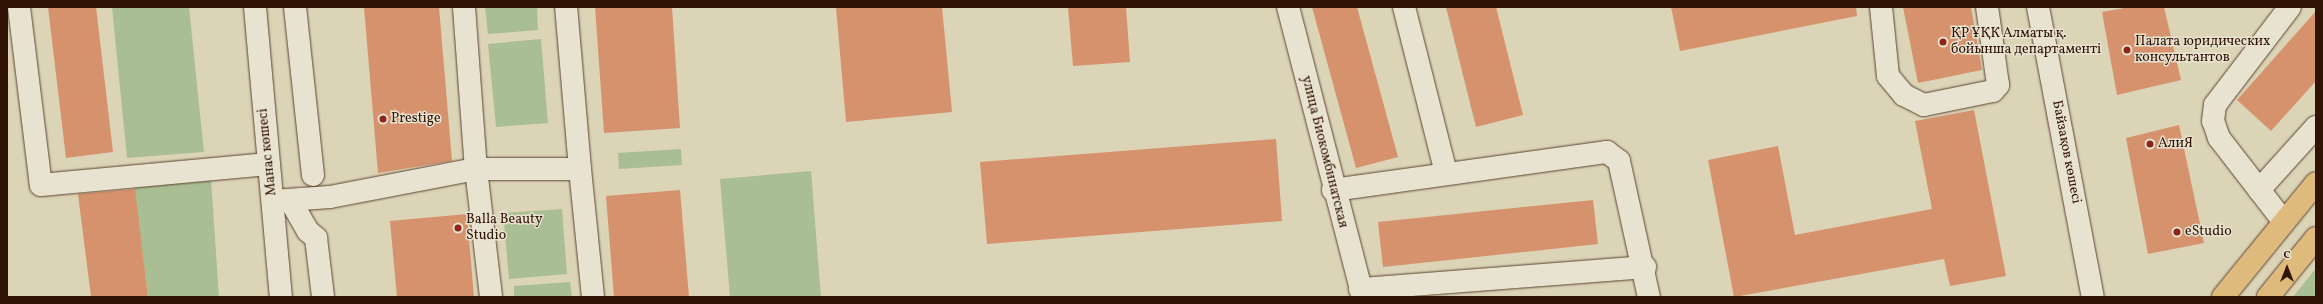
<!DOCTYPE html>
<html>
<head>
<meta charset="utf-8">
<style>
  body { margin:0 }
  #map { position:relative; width:2323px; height:304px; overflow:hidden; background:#dcd4b7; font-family:Vollkorn,serif }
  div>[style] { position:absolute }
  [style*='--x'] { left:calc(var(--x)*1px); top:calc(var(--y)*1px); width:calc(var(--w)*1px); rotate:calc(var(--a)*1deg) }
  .green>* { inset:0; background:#aabe93 }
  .building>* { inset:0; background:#d5926d }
  .roads { filter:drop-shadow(0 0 1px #5c4332) drop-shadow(0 0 1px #5c4332) }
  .minor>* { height:22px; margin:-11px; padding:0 11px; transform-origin:11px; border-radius:11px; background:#e8e3d0 }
  .major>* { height:22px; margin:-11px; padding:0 11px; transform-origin:11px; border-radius:11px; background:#deba7c }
  .dots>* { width:11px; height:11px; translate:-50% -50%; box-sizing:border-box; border:2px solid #e8e3d0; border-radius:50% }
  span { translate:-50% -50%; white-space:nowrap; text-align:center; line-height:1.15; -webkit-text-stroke:3px #e8e3d0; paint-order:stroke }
  .poi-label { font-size:14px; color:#311305 }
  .left { translate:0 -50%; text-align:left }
  .street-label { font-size:14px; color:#311305 }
  .frame { position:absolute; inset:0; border:8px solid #311305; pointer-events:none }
  .north { position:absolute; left:2267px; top:248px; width:40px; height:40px; -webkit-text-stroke:3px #e8e3d0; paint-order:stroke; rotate:0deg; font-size:11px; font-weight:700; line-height:16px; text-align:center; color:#311305 }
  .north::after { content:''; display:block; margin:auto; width:14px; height:18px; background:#311305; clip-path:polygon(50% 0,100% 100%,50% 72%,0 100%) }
</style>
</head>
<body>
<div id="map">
  <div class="green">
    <div style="clip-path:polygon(112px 7px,189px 7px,204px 152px,127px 158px)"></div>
    <div style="clip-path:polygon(485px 7px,537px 7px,538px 30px,488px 34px)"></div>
    <div style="clip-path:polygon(541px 39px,548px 123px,496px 127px,488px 44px)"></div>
    <div style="clip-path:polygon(681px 149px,682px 165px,619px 169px,618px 153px)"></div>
    <div style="clip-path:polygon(811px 171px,821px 297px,730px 297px,720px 179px)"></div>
    <div style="clip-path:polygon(211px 179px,219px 297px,148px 297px,134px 186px)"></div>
    <div style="clip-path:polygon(562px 209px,567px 274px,509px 279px,503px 213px)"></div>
    <div style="clip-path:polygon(2316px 268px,2316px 297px,2293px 297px)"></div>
    <div style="clip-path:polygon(570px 282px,572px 297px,514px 297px,514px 286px)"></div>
  </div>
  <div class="building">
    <div style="clip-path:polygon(48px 7px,96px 7px,113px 152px,66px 158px)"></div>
    <div style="clip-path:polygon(364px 7px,439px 7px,452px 161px,378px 173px)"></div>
    <div style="clip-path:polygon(595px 7px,672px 7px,680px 128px,604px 133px)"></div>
    <div style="clip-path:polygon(836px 7px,942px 7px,952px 112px,846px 122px)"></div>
    <div style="clip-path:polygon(1068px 7px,1126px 7px,1130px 62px,1073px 66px)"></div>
    <div style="clip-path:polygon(1312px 7px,1357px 7px,1398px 157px,1356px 168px)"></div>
    <div style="clip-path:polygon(1446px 7px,1496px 7px,1523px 115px,1476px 127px)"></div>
    <div style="clip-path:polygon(1671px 7px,1856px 7px,1857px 16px,1680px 51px)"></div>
    <div style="clip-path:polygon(1903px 7px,1971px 7px,1982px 70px,1918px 83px)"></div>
    <div style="clip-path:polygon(2130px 7px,2164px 7px,2181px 80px,2117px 95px,2102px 12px)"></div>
    <div style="clip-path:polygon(2316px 11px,2316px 81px,2271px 131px,2237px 100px)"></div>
    <div style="clip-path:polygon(1974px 110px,2006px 276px,1950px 286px,1944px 259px,1734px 297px,1708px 160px,1778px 146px,1795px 235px,1932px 209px,1915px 121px)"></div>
    <div style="clip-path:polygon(2179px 125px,2204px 243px,2148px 254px,2126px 138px)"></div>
    <div style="clip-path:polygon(1276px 139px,1282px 221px,987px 244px,980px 162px)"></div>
    <div style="clip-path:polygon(135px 189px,148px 297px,91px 297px,78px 194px)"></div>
    <div style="clip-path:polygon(680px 190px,689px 297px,614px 297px,606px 196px)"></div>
    <div style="clip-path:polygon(1593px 200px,1598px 244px,1383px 267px,1378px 222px)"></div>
    <div style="clip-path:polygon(467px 214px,474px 297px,397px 297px,390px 221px)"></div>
  </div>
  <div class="roads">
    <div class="minor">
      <div style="--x:19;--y:7;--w:179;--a:83"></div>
      <div style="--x:41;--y:185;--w:228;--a:-5.3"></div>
      <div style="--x:255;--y:7;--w:291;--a:84.9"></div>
      <div style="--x:295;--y:7;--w:169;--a:83.9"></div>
      <div style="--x:464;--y:7;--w:162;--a:85.8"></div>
      <div style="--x:476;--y:169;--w:129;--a:83.3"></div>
      <div style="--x:1288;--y:7;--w:300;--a:75.5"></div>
      <div style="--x:1404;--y:7;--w:171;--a:75.8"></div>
      <div style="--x:1881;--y:7;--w:69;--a:84.2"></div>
      <div style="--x:1888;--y:76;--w:25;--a:50"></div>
      <div style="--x:1904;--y:95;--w:22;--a:27"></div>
      <div style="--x:1924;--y:105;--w:70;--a:-11.5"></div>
      <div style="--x:1993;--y:91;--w:8;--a:-50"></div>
      <div style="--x:1998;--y:85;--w:79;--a:-98"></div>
      <div style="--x:2038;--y:7;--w:295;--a:79.3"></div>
      <div style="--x:580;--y:169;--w:129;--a:84.2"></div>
      <div style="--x:1333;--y:190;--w:277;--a:-7.9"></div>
      <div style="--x:1607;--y:152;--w:15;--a:37"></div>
      <div style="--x:1619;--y:161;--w:139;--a:77.6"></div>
      <div style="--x:2259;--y:190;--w:85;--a:-47.9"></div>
      <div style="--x:290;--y:200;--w:36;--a:60"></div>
      <div style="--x:308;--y:231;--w:11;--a:41"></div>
      <div style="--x:316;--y:238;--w:59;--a:83.2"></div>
      <div style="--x:273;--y:201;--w:57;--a:-4"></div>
      <div style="--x:330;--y:197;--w:149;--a:-10.9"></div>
      <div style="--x:476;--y:169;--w:104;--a:0"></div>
      <div style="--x:580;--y:169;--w:163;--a:-94.9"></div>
      <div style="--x:2284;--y:222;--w:106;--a:-127.7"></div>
      <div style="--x:2219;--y:138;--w:18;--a:-109"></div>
      <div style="--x:2213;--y:121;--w:16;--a:-83"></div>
      <div style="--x:2215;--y:105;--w:123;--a:-52.6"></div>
      <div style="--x:1360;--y:289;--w:286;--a:-4.4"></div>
    </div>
    <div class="major">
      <div style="--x:2223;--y:297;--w:147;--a:-50.8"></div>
      <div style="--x:2268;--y:297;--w:76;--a:-50.9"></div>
    </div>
  </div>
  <div class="dots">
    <div style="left:1943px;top:42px;background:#8f2418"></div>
    <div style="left:2127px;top:50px;background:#8f2418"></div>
    <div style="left:383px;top:119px;background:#8f2418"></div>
    <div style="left:2150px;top:144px;background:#8f2418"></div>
    <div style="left:458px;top:228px;background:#8f2418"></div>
    <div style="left:2177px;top:232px;background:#8f2418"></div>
  </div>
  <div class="poi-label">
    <span class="left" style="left:1951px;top:42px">ҚР ҰҚК Алматы қ.<br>бойынша департаменті</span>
    <span class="left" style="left:2135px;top:50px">Палата юридических<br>консультантов</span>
    <span class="left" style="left:391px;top:119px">Prestige</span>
    <span class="left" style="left:2158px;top:144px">АлиЯ</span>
    <span class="left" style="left:466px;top:228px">Balla Beauty<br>Studio</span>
    <span class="left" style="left:2185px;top:232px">eStudio</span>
  </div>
  <div class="street-label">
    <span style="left:268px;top:152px;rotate:-96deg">Манас көшесі</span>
    <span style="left:1324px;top:152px;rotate:76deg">улица Биокомбинатская</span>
    <span style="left:2066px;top:152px;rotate:79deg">Байзақов көшесі</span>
  </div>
  <div class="frame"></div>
  <div class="north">С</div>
</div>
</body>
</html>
